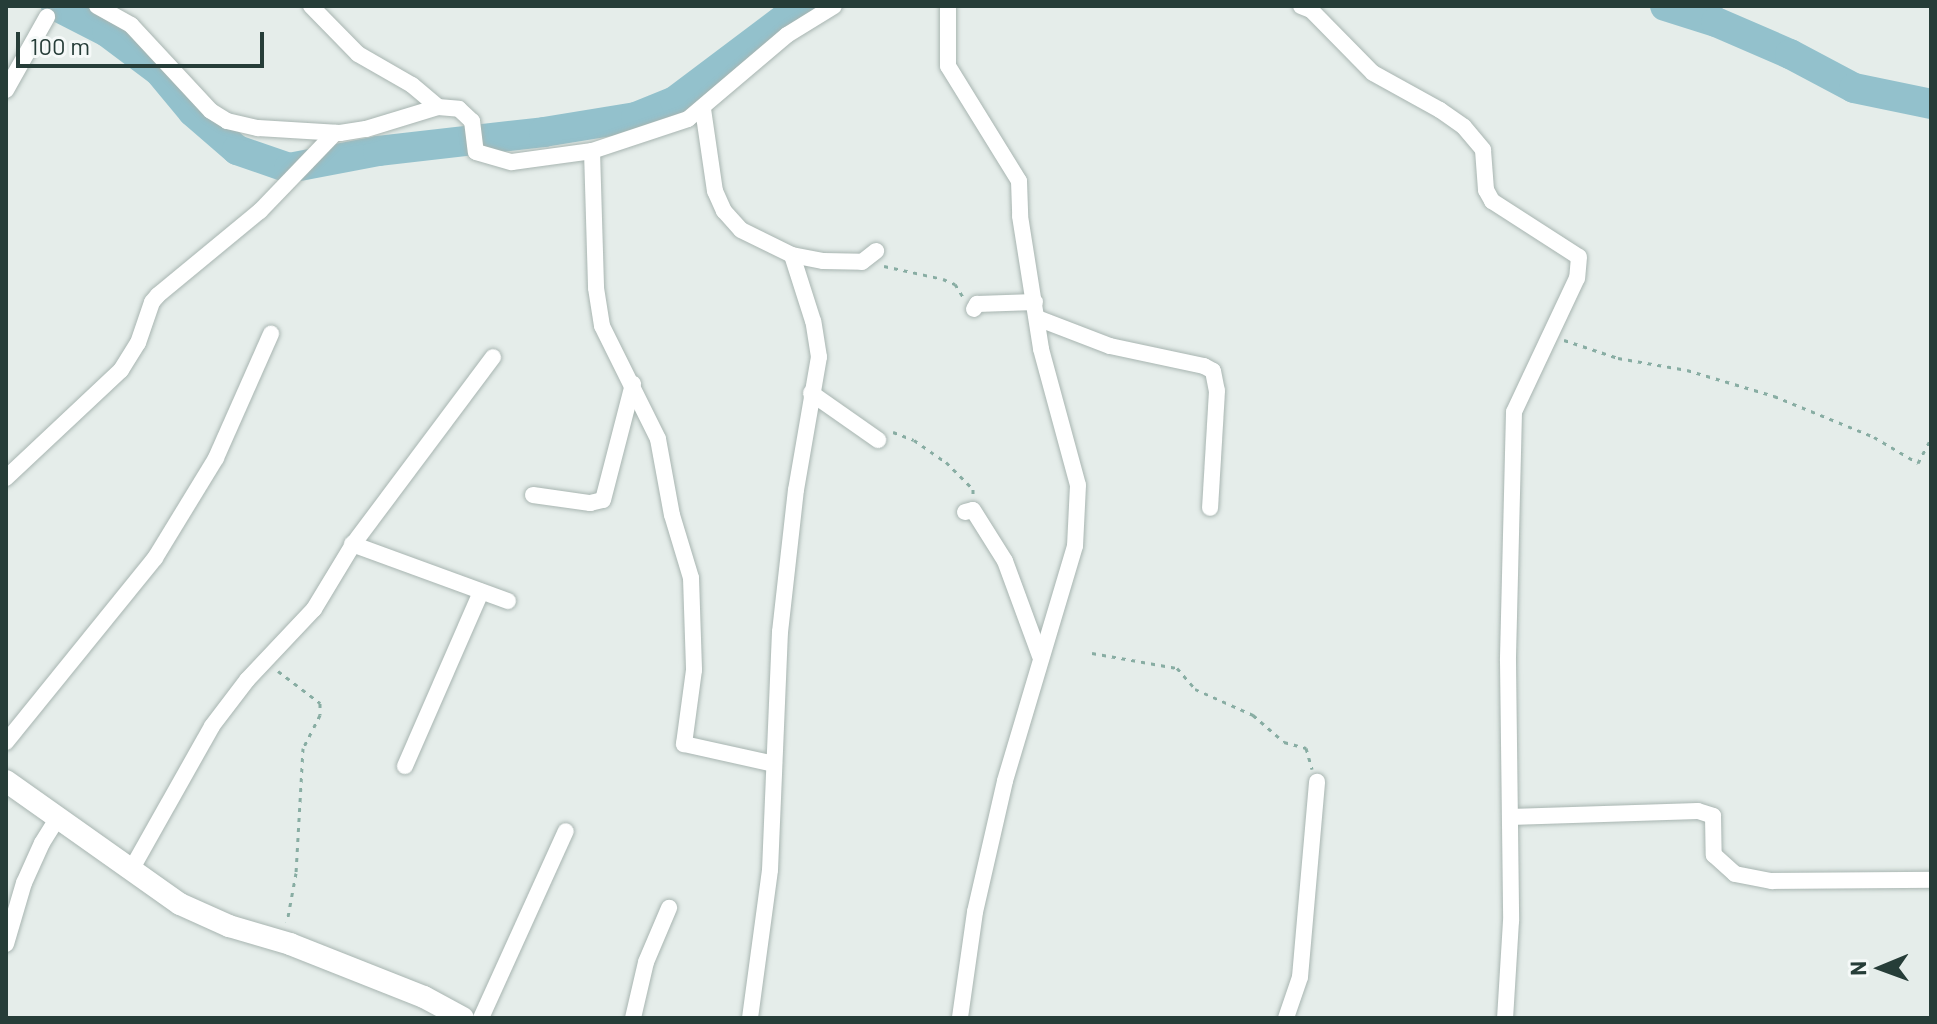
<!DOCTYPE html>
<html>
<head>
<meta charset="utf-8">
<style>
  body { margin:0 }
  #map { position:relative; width:1937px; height:1024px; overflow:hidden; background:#e5edea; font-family:Barlow,sans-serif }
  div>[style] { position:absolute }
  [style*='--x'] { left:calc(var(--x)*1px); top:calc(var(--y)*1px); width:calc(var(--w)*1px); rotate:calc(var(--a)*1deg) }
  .river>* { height:30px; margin:-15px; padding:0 15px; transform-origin:15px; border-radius:15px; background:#93c1cc }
  .path>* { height:3px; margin-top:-1.5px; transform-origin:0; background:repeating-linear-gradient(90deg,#88ada3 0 4px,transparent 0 10px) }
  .roads { filter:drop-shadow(0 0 2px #a8b5b1) drop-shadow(0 0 2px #a8b5b1) }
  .street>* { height:16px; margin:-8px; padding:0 8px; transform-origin:8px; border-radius:8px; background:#fff }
  .secondary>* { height:22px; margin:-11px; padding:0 11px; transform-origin:11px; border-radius:11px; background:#fff }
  span { translate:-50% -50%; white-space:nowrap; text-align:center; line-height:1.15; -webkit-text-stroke:6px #f5f9f8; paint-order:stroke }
  .frame { position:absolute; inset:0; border:8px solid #263d38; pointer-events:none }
  .north { position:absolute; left:1841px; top:928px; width:80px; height:80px; -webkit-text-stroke:6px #f5f9f8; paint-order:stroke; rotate:269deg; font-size:22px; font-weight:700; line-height:32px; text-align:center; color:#263d38 }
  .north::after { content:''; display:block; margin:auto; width:28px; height:36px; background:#263d38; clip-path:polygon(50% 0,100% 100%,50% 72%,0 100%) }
  .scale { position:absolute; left:16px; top:32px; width:248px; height:36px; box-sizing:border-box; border:4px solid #263d38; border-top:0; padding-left:10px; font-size:24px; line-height:28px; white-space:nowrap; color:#263d38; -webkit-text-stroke:6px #f5f9f8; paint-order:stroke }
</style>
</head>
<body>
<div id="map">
  <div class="river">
    <div style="--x:56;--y:6;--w:57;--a:27"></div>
    <div style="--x:107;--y:32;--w:65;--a:36.9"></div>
    <div style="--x:159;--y:71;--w:53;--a:50.3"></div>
    <div style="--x:193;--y:112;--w:58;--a:40.8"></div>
    <div style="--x:237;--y:150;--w:55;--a:19.1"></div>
    <div style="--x:289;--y:168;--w:91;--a:-10.8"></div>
    <div style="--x:378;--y:151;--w:167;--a:-6.5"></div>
    <div style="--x:544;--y:132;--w:93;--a:-9.3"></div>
    <div style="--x:636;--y:117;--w:42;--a:-22.3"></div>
    <div style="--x:675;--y:101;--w:158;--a:-37"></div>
    <div style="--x:1665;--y:6;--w:53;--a:17.4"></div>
    <div style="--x:1716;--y:22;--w:81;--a:23.4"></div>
    <div style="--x:1790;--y:54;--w:72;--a:28"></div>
    <div style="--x:1854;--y:88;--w:79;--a:11.7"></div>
  </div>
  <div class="path">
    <div style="--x:884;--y:266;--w:60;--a:12.4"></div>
    <div style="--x:943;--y:279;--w:13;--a:23"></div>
    <div style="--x:955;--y:284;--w:15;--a:58"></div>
    <div style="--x:1564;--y:340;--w:57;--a:18.4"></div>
    <div style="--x:1618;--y:358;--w:70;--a:9.9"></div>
    <div style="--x:1687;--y:370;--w:91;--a:16.6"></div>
    <div style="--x:1774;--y:396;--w:108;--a:22.3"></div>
    <div style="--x:1874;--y:437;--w:51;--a:30.6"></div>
    <div style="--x:1918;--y:463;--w:27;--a:-62"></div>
    <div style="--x:893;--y:432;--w:22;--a:21"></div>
    <div style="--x:914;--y:440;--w:39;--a:35"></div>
    <div style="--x:946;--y:462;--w:38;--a:45"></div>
    <div style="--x:973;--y:489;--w:5;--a:90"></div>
    <div style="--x:1092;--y:653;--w:86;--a:10"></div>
    <div style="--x:1177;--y:668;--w:28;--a:49"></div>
    <div style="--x:1195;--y:689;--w:64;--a:24.1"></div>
    <div style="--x:1253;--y:715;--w:41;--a:41.1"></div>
    <div style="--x:1284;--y:742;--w:23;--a:15"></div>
    <div style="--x:1306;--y:748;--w:22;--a:74"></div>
    <div style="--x:278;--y:671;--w:53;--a:37.3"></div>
    <div style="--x:320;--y:703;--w:12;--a:90"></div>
    <div style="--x:320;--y:715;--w:37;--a:117"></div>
    <div style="--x:303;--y:748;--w:125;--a:93.2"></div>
    <div style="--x:296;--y:873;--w:50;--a:100.4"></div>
  </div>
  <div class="roads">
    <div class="street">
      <div style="--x:97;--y:6;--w:39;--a:29"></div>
      <div style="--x:131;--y:25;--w:117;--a:47.1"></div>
      <div style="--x:211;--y:111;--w:19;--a:32"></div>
      <div style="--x:227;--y:121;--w:32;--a:13"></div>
      <div style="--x:258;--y:128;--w:82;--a:3.5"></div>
      <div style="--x:340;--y:133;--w:26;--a:-9"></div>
      <div style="--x:366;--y:129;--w:75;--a:-17"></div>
      <div style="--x:438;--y:107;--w:21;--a:5"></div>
      <div style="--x:459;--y:109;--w:18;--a:43"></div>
      <div style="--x:472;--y:121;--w:31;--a:83"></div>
      <div style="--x:476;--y:152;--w:37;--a:16"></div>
      <div style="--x:512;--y:162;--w:81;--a:-7.8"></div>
      <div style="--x:592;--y:151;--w:101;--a:-18.4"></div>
      <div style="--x:688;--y:119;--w:130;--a:-40.3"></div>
      <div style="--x:787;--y:35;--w:55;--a:-31.7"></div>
      <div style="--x:311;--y:6;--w:67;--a:45.6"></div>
      <div style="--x:358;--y:54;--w:62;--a:29.9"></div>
      <div style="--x:412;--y:85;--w:34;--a:40"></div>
      <div style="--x:948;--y:6;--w:60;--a:90"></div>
      <div style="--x:948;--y:66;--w:135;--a:58.3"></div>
      <div style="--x:1019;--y:181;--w:35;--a:88"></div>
      <div style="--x:1020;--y:216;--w:135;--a:81"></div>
      <div style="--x:1041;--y:349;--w:141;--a:74.8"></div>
      <div style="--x:1078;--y:485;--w:61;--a:92.8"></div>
      <div style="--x:1075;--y:546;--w:245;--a:106.6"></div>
      <div style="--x:1005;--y:781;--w:134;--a:102.9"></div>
      <div style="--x:975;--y:912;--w:107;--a:98.1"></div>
      <div style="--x:1301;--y:6;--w:11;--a:22"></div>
      <div style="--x:1311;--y:10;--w:88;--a:45.5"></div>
      <div style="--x:1373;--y:73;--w:77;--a:28.9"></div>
      <div style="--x:1440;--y:110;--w:29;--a:35"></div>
      <div style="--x:1464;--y:127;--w:30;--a:50"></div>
      <div style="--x:1483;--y:150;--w:40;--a:85.7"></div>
      <div style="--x:1486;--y:190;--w:13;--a:61"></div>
      <div style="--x:1492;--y:201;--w:103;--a:32.8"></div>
      <div style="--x:1579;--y:257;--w:21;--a:95"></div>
      <div style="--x:1577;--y:278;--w:148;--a:115.2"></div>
      <div style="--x:1514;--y:412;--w:249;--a:91.4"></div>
      <div style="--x:1508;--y:661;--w:260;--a:89.3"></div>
      <div style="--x:1511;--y:921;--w:97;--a:93.5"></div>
      <div style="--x:6;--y:90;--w:84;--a:-60.7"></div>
      <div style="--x:703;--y:109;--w:83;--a:81.7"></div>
      <div style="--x:715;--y:191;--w:22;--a:66"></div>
      <div style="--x:724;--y:211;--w:25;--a:48"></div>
      <div style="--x:741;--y:230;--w:57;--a:26.1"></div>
      <div style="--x:792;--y:255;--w:32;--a:11"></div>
      <div style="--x:823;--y:261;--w:39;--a:1"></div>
      <div style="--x:862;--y:262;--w:18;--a:-38"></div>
      <div style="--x:592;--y:151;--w:137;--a:88.3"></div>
      <div style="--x:596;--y:288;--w:38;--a:81"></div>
      <div style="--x:602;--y:326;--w:126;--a:63.6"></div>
      <div style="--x:658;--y:439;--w:77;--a:79.6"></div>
      <div style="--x:672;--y:515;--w:66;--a:73.2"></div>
      <div style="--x:691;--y:578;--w:92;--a:88.1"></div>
      <div style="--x:694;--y:670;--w:75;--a:97.7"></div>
      <div style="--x:684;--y:744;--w:92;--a:12.5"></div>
      <div style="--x:974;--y:309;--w:6;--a:-59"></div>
      <div style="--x:977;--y:304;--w:58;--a:-2"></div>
      <div style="--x:1037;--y:318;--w:78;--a:21"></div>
      <div style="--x:1110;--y:346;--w:96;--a:12"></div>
      <div style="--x:1204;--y:366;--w:10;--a:29"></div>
      <div style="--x:1213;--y:371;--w:20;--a:79"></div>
      <div style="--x:1217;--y:391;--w:117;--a:93.4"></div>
      <div style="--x:811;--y:393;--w:82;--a:35"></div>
      <div style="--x:6;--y:478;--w:158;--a:-43.2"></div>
      <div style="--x:121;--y:370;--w:32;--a:-58"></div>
      <div style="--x:138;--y:343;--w:43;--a:-71.1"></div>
      <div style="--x:152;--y:302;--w:9;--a:-49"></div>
      <div style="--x:158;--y:295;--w:132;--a:-39.5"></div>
      <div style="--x:260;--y:211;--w:108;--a:-46.1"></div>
      <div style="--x:533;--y:495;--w:58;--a:8"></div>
      <div style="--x:590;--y:503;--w:13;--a:-13"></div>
      <div style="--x:603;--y:500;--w:120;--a:-75.5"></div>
      <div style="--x:965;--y:512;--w:8;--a:-14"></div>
      <div style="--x:973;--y:510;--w:60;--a:57.9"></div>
      <div style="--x:1005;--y:561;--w:101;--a:69.8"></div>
      <div style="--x:352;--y:544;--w:166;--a:20.1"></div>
      <div style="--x:6;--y:742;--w:237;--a:-51"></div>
      <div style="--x:155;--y:558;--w:117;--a:-58.6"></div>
      <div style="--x:216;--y:458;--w:136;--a:-66.1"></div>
      <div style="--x:405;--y:766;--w:190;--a:-66.4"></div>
      <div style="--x:1510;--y:817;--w:188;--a:-1.8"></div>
      <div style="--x:1698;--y:811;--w:16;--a:18"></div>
      <div style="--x:1713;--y:816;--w:39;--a:89"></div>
      <div style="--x:1714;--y:855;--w:28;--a:42"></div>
      <div style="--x:1735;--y:874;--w:38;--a:11"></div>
      <div style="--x:1772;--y:881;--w:159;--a:-0.4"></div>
      <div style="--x:131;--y:870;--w:165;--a:-60.6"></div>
      <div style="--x:212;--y:726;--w:58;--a:-52.7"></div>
      <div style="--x:247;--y:680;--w:98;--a:-46.7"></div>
      <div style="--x:314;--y:609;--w:77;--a:-58.8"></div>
      <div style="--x:354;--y:543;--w:232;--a:-53.2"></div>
      <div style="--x:6;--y:944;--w:64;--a:-73.6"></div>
      <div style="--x:24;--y:883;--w:44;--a:-65.8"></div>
      <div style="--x:42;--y:843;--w:28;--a:-58"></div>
      <div style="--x:481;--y:1018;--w:205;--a:-65.6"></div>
      <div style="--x:633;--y:1018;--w:57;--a:-76.9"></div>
      <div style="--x:646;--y:962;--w:59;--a:-66.9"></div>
      <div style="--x:750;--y:1018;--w:149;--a:-82.3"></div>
      <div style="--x:770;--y:870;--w:238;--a:-87.6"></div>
      <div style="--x:780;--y:632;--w:143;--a:-83.6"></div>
      <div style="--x:796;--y:490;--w:135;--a:-80.2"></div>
      <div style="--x:819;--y:357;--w:36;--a:-99"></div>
      <div style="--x:813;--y:321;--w:69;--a:-107.7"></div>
      <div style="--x:1286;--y:1018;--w:43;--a:-71.1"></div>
      <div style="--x:1300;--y:977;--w:196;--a:-85"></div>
    </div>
    <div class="secondary">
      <div style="--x:6;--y:781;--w:213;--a:35.3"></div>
      <div style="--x:180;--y:904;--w:54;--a:24.2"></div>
      <div style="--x:229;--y:926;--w:64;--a:16.4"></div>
      <div style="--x:290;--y:944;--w:144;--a:21.6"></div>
      <div style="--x:424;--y:997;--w:44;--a:28.3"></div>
    </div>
  </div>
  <div class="frame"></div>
  <div class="north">N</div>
  <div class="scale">100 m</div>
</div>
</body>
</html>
